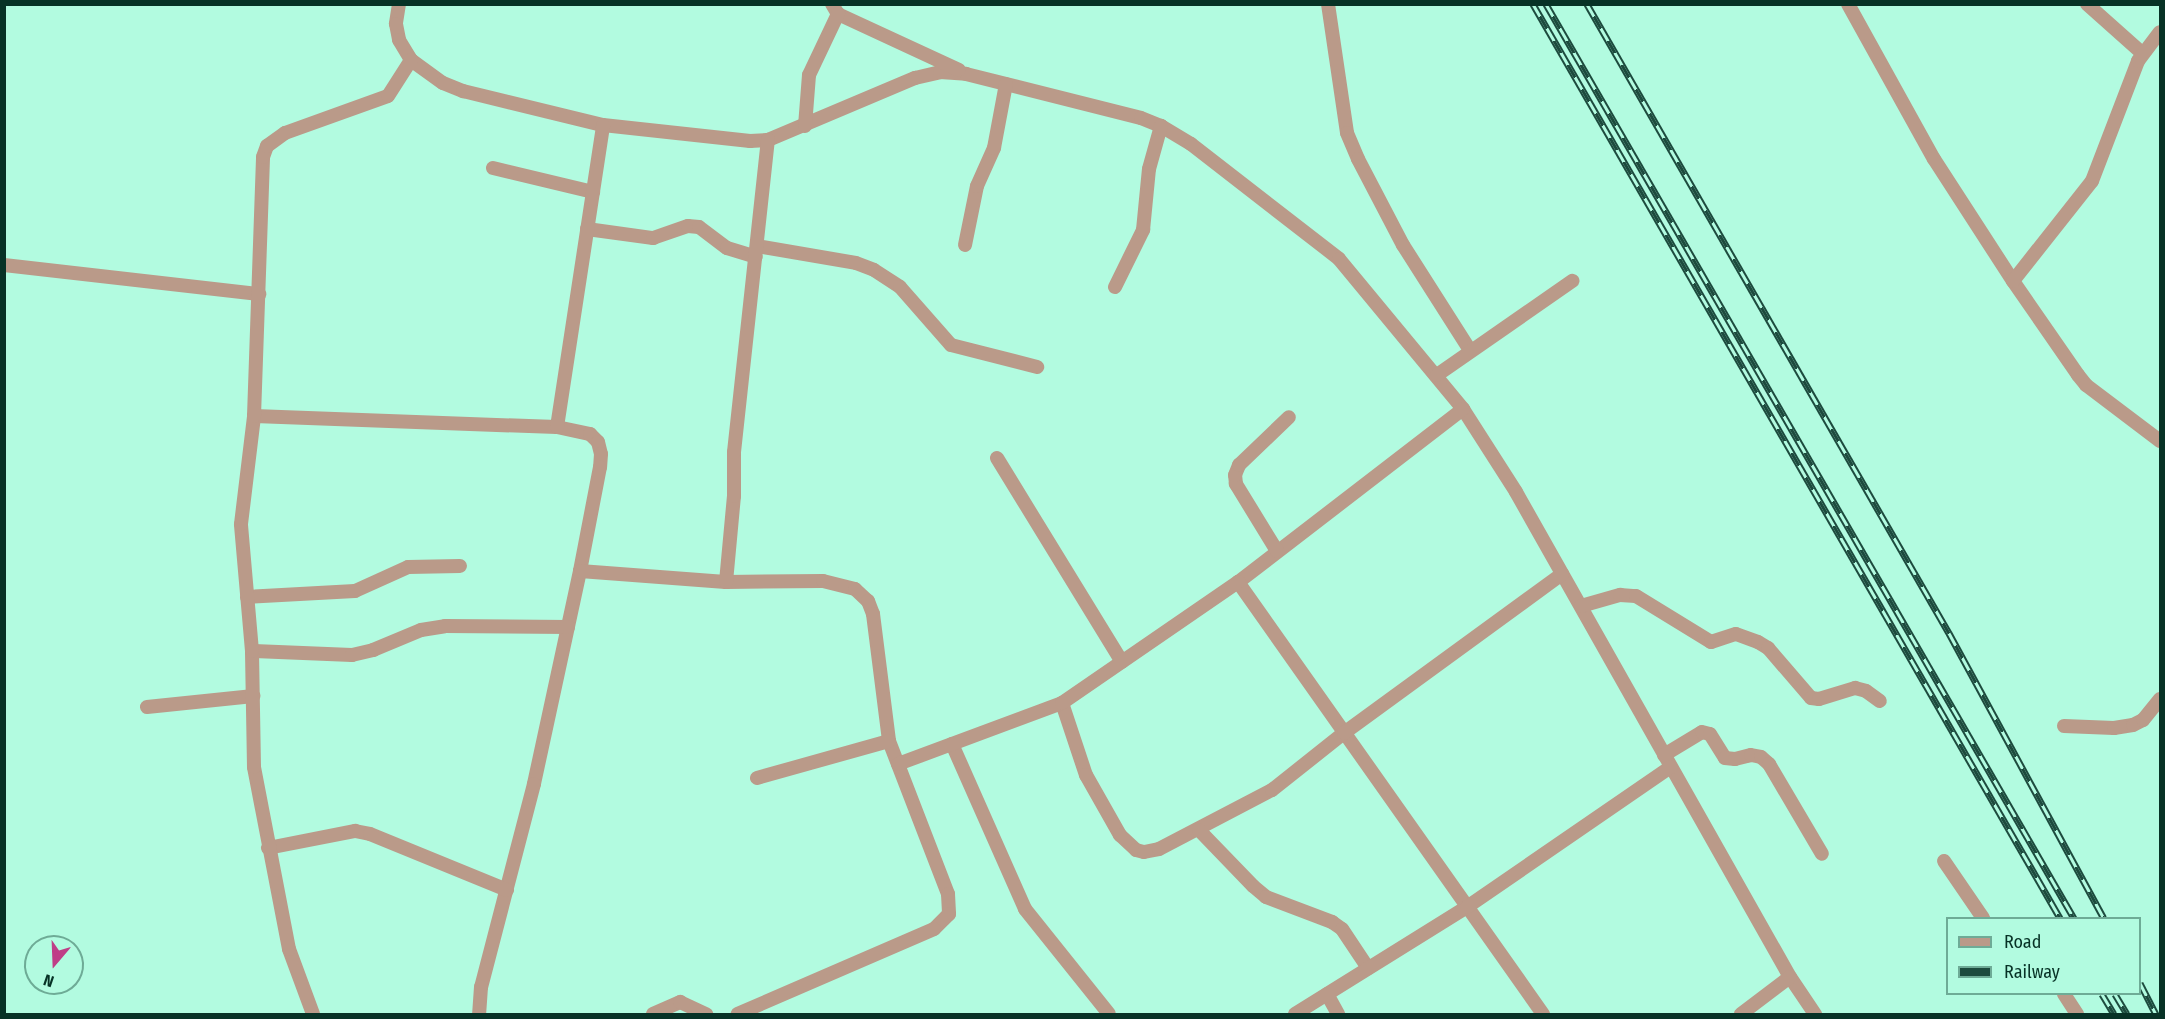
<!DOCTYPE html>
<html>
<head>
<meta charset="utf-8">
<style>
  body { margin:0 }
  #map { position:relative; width:2165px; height:1019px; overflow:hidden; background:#b2fbe0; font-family:"Fira Sans Condensed",sans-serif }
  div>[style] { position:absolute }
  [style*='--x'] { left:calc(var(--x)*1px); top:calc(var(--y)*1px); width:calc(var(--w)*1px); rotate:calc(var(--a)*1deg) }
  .minor>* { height:14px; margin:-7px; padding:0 7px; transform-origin:7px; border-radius:7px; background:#ba9a89 }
  .rail>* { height:7px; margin-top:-3.5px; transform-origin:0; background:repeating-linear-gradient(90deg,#b2fbe0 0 14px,#1d4b3e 0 28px); box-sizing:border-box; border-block:2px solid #1d4b3e }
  span { translate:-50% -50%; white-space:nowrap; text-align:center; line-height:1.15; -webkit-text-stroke:6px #b2fbe0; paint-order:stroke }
  .frame { position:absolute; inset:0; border:6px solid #073226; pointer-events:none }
  .legend { position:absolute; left:1946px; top:917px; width:195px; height:78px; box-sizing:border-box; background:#b2fbe0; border:2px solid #6eab96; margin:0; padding:8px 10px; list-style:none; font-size:18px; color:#073226 }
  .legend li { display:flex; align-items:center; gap:12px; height:30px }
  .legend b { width:30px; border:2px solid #6eab96 }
  .north { position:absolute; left:24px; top:935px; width:60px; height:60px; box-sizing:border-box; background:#b2fbe0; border:2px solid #6eab96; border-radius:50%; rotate:199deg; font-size:16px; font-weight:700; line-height:24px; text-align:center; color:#073226 }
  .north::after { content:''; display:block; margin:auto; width:21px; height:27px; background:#bf3e87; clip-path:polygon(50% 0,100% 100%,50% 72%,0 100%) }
</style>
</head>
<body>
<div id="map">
  <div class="minor">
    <div style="--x:399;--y:4;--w:20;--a:99"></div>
    <div style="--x:396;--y:24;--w:16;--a:79"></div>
    <div style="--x:399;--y:40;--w:23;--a:59"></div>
    <div style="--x:411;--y:60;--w:39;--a:36"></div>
    <div style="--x:443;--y:83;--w:22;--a:22"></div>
    <div style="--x:463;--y:91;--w:144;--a:13.7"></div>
    <div style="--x:603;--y:125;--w:148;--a:6.2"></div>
    <div style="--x:750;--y:141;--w:18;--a:-3"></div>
    <div style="--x:768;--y:140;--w:160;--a:-22.9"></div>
    <div style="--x:915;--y:78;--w:26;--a:-13"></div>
    <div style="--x:940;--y:72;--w:26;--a:4"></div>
    <div style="--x:966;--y:74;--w:180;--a:14.1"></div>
    <div style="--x:1141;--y:118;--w:22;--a:22"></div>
    <div style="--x:1161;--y:126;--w:35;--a:31"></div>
    <div style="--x:1191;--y:144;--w:187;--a:37.8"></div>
    <div style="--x:1339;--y:259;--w:195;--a:50.4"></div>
    <div style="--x:1463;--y:409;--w:98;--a:57.4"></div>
    <div style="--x:1516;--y:492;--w:557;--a:60.54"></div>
    <div style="--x:1790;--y:977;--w:45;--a:56"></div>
    <div style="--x:832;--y:4;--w:12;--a:59"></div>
    <div style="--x:838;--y:14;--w:133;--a:24.8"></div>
    <div style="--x:1328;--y:4;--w:130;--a:81.6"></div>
    <div style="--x:1347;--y:133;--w:28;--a:67"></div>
    <div style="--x:1358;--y:159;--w:97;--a:62.4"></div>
    <div style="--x:1403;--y:245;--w:125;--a:57.5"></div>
    <div style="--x:1848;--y:4;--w:177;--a:61"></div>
    <div style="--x:1934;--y:159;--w:145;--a:57.1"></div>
    <div style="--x:2013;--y:281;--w:114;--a:55.3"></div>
    <div style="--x:2078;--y:375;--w:13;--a:51"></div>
    <div style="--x:2086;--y:385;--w:93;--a:37.1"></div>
    <div style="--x:2087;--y:4;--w:74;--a:41.7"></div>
    <div style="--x:805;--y:126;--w:51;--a:-85.5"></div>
    <div style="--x:809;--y:75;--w:68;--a:-64.6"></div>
    <div style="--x:493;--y:168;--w:103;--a:13.5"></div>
    <div style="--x:587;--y:229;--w:67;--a:7.8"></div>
    <div style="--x:653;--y:238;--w:37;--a:-19"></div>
    <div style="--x:688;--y:226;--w:11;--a:5"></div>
    <div style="--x:699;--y:227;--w:35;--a:37"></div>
    <div style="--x:727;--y:248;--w:30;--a:17"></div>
    <div style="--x:965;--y:245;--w:60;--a:-78.5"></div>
    <div style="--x:977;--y:186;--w:42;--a:-65.9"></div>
    <div style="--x:994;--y:148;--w:65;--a:-79.4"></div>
    <div style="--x:757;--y:246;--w:100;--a:9.7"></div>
    <div style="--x:856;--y:263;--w:19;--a:21"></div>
    <div style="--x:874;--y:270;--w:31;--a:33"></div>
    <div style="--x:900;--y:287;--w:77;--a:48.7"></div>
    <div style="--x:951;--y:345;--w:89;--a:14.3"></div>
    <div style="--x:4;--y:265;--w:257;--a:6.5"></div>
    <div style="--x:2013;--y:281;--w:127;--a:-51.7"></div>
    <div style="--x:2092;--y:181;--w:129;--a:-69"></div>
    <div style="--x:2138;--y:61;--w:36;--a:-53"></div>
    <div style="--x:1115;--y:287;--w:64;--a:-63.8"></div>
    <div style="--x:1143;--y:230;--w:61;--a:-84.4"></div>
    <div style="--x:1149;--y:169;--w:45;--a:-74.4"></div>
    <div style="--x:1437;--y:375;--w:165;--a:-34.8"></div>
    <div style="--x:1463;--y:409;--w:284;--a:142.4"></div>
    <div style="--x:1238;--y:582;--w:529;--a:54.78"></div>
    <div style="--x:254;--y:416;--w:303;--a:2.1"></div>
    <div style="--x:557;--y:427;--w:34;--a:12"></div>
    <div style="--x:590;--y:434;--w:11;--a:45"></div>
    <div style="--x:598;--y:442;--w:12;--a:76"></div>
    <div style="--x:601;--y:454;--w:13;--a:94"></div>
    <div style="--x:600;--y:467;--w:106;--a:100.9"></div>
    <div style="--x:580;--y:571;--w:218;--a:102.2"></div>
    <div style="--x:534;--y:784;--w:210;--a:104.6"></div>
    <div style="--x:481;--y:987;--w:27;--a:94"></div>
    <div style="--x:557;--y:427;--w:305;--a:-81.3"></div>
    <div style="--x:997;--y:458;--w:239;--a:58.5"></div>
    <div style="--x:1277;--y:551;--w:79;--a:-121.5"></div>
    <div style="--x:1236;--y:484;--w:9;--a:-96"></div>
    <div style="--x:1235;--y:475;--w:11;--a:-68"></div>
    <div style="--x:1239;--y:465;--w:69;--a:-43.8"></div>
    <div style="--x:580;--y:571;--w:146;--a:4.3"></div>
    <div style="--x:726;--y:582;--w:97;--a:-0.6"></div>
    <div style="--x:823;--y:581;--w:33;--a:14"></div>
    <div style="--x:855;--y:589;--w:18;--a:43"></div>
    <div style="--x:868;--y:601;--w:14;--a:69"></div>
    <div style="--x:873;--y:614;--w:128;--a:82.8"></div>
    <div style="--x:889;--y:741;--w:164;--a:68.9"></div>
    <div style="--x:948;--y:894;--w:20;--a:87"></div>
    <div style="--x:949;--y:914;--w:21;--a:135"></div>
    <div style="--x:934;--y:929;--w:214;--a:156.6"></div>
    <div style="--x:726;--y:582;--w:86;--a:-84.7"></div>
    <div style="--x:734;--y:496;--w:44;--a:-90"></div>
    <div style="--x:734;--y:452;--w:314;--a:-83.8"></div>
    <div style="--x:247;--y:597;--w:108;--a:-3.2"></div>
    <div style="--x:355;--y:591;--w:58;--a:-24.4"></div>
    <div style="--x:408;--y:567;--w:52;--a:-1.1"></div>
    <div style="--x:1581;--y:606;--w:41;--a:-15.8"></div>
    <div style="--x:1620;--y:595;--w:16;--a:4"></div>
    <div style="--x:1636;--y:596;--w:88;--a:31.5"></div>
    <div style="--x:1711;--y:642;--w:26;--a:-18"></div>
    <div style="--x:1736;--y:634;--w:23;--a:20"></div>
    <div style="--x:1758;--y:642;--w:12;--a:31"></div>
    <div style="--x:1768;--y:648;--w:66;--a:49.3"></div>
    <div style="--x:1811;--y:698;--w:8;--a:7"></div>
    <div style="--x:1819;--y:699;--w:38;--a:-17"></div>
    <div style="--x:1855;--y:688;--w:11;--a:15"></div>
    <div style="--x:1866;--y:691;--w:17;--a:36"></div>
    <div style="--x:252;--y:651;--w:100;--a:2.3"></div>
    <div style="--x:352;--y:655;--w:22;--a:-13"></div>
    <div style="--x:373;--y:650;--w:52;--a:-22.6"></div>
    <div style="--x:421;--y:630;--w:24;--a:-9"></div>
    <div style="--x:445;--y:626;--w:123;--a:0.5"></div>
    <div style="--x:1062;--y:703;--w:76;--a:71.6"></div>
    <div style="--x:1086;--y:775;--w:69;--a:60.5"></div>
    <div style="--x:1120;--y:835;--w:22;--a:43"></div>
    <div style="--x:1136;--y:850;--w:8;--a:14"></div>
    <div style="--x:1144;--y:852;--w:15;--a:-11"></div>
    <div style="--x:1159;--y:849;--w:127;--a:-27.6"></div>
    <div style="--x:1272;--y:790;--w:92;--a:-38.4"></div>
    <div style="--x:1344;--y:733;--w:270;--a:-36.1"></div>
    <div style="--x:147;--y:707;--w:107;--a:-5.9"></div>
    <div style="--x:2064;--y:726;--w:50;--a:2.3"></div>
    <div style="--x:2114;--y:728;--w:19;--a:-9"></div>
    <div style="--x:2133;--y:725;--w:11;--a:-27"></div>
    <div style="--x:2143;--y:720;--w:27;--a:-51"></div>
    <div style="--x:952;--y:744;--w:180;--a:66.1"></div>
    <div style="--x:1025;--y:909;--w:134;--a:51.3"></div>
    <div style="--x:1664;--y:755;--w:44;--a:-31.2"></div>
    <div style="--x:1702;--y:732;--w:8;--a:14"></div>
    <div style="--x:1710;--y:734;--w:28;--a:58"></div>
    <div style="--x:1725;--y:758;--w:10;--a:6"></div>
    <div style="--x:1735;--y:759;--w:16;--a:-14"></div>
    <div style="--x:1751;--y:755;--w:10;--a:11"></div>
    <div style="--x:1761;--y:757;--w:11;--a:41"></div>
    <div style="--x:1769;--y:764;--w:104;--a:59.5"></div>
    <div style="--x:898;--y:764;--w:175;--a:-20.4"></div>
    <div style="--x:1062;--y:703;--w:214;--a:-34.5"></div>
    <div style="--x:757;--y:778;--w:137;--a:-15.7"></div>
    <div style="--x:1199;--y:830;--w:78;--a:46"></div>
    <div style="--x:1253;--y:886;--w:17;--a:40"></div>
    <div style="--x:1266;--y:897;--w:71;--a:20.7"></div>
    <div style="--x:1332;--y:922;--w:12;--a:35"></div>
    <div style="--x:1342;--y:929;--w:47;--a:56.3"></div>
    <div style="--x:268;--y:848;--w:89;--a:-11.1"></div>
    <div style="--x:355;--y:831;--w:15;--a:11"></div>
    <div style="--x:370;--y:834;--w:148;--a:22.2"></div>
    <div style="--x:1944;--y:861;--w:69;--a:55.6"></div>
    <div style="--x:1327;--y:994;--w:23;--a:61"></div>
    <div style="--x:2064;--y:994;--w:24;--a:57"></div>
    <div style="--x:313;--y:1014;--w:69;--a:-110.3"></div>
    <div style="--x:289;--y:949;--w:185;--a:-100.9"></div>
    <div style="--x:254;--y:767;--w:116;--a:-91"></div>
    <div style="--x:252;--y:651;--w:127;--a:-95"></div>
    <div style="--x:241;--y:524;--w:109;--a:-83.1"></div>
    <div style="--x:254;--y:416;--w:259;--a:-88"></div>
    <div style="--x:263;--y:157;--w:12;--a:-70"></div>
    <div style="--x:267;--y:146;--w:22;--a:-36"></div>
    <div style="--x:285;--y:133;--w:109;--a:-19.8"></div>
    <div style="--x:388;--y:96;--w:43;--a:-57.4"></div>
    <div style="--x:653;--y:1014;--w:30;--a:-24"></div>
    <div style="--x:680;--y:1002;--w:29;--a:25"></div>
    <div style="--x:1295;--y:1014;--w:203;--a:-31.9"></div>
    <div style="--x:1467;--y:907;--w:247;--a:-34.5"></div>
    <div style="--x:1741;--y:1014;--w:61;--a:-37.1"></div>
  </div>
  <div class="rail">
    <div style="--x:1533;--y:4;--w:1055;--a:60.03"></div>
    <div style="--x:1546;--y:4;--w:1056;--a:59.99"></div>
    <div style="--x:1587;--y:4;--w:726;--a:60.08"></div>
    <div style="--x:1949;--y:633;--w:324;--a:61.5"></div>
    <div style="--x:2140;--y:983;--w:35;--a:63"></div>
    <div style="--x:2102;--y:994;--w:23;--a:59"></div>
    <div style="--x:2115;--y:994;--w:23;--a:59"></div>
  </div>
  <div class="frame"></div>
  <ul class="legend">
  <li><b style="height:8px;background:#ba9a89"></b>Road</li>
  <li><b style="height:8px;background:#1d4b3e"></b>Railway</li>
  </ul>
  <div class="north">N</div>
</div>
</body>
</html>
